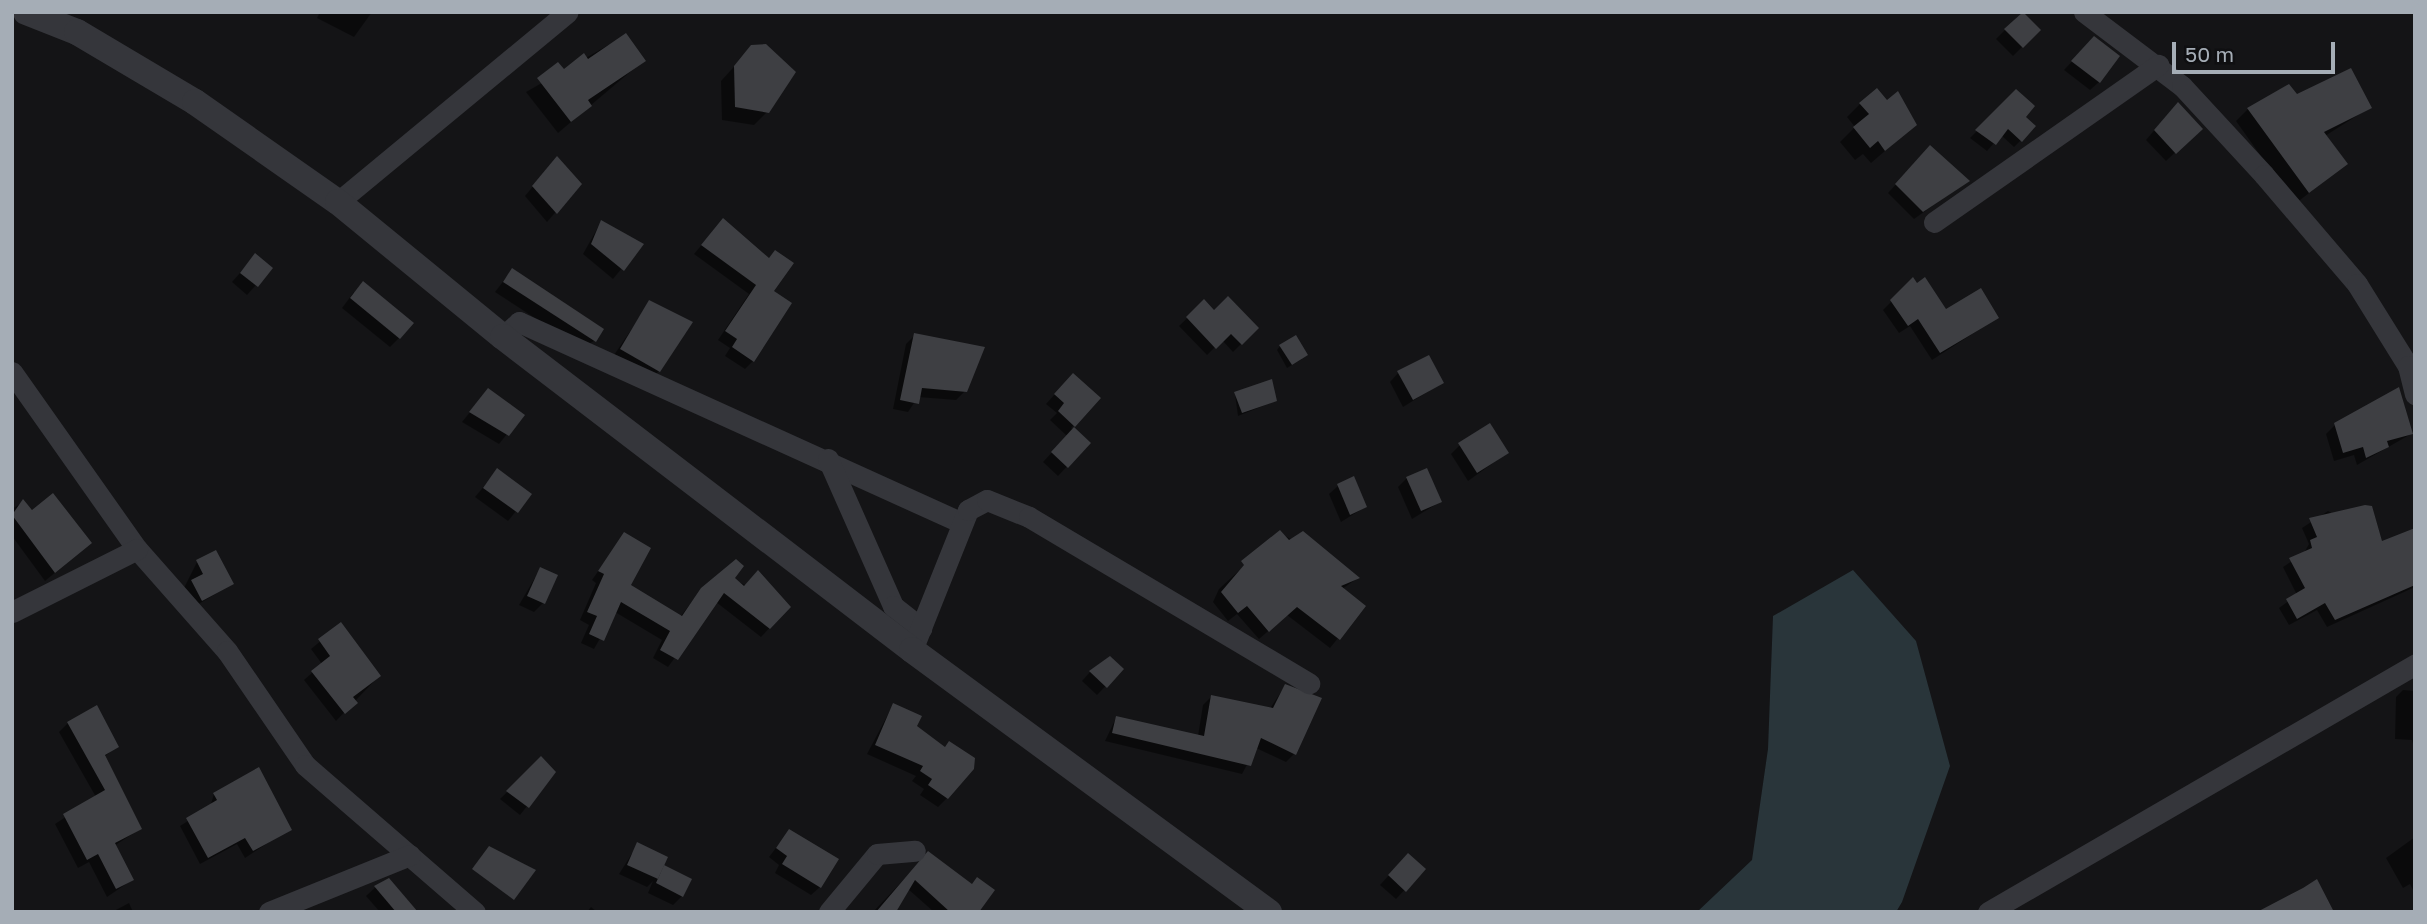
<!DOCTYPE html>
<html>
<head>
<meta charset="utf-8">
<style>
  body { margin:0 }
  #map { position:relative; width:2427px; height:924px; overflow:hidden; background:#141416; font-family:"Golos Text",sans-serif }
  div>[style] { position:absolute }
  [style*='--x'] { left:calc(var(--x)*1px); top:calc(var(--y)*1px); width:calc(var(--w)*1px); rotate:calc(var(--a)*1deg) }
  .water>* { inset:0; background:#29353a }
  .shadow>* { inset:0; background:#0007 }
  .building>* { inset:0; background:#3e3f43 }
  .minor>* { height:21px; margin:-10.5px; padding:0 10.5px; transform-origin:10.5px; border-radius:10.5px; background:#35363b }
  .tertiary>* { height:26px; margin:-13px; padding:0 13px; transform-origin:13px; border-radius:13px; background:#35363b }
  span { translate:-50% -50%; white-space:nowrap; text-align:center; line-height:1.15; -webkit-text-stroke:5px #0f0f11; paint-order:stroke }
  .frame { position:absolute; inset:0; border:14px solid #a5adb6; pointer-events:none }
  .scale { position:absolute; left:2172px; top:42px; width:163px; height:32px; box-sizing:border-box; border:4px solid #a5adb6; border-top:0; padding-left:9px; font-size:21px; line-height:24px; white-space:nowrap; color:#a5adb6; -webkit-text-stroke:5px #0f0f11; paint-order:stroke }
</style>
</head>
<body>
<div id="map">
  <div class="water">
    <div style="clip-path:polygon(1853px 570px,1916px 641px,1950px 766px,1902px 902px,1896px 912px,1697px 912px,1752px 860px,1768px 749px,1773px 616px)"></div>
  </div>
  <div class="shadow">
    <div style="clip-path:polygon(320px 12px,372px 12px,354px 37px,317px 18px)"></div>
    <div style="clip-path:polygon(2022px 13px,2039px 30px,2013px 56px,1996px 39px)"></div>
    <div style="clip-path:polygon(626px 35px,643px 61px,558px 133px,526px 92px)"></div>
    <div style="clip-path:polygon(2094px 38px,2099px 82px,2090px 90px,2064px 70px)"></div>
    <div style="clip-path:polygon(752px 47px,768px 111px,754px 125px,722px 120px,721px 81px)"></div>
    <div style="clip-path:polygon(2016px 92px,2021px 140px,2014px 147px,2001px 135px,1987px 151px,1970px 138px)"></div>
    <div style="clip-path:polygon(1898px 93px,1915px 125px,1871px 163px,1863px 154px,1855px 160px,1840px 142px,1855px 127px,1847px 117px,1860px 104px,1886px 102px)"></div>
    <div style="clip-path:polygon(2297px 97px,2369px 108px,2325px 136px,2346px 164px,2295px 204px,2236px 121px,2248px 109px)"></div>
    <div style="clip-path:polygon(2169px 113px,2200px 129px,2166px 161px,2146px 140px)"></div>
    <div style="clip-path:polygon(1922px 156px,1967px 181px,1914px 219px,1888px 193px)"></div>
    <div style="clip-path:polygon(549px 167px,580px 184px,547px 222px,525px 196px)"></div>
    <div style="clip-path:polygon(601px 222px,642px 244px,613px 279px,583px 254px)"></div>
    <div style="clip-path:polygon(715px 229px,768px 259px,775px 252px,772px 292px,753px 361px,745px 369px,725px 356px,730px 348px,718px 340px,749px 294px,694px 254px)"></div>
    <div style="clip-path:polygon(247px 265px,271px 268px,247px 295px,232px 282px)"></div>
    <div style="clip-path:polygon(512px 270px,602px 329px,594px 341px,581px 348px,495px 292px)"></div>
    <div style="clip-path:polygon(1913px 280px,1946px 311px,1997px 318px,1932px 360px,1910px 326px,1899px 333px,1883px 310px)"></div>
    <div style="clip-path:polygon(354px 292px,399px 338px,390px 347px,342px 308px)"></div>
    <div style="clip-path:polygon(650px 302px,659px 371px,650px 380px,612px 358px)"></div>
    <div style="clip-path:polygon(1204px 302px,1214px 313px,1257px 328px,1233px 352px,1222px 340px,1207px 355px,1179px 326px)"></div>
    <div style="clip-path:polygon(915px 335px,965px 391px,956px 400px,918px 397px,908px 412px,893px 409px,906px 344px)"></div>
    <div style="clip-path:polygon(1280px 346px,1302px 359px,1287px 368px,1277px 350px)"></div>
    <div style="clip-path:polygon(1398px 373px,1442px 383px,1403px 407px,1390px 382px)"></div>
    <div style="clip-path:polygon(1064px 384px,1098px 398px,1071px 428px,1089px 443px,1058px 476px,1043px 462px,1067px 436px,1050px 420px,1057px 413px,1046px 404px)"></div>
    <div style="clip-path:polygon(488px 390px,522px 415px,499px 444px,462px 422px)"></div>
    <div style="clip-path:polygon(1235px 394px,1275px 401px,1238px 416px)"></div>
    <div style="clip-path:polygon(2335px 425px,2411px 434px,2357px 465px,2354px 455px,2334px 461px,2326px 434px)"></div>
    <div style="clip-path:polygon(1460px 445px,1507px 453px,1468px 481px,1451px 454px)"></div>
    <div style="clip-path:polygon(497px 471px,530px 494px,508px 521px,475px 497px)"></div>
    <div style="clip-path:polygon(1407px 478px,1440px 502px,1412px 519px,1398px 487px)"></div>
    <div style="clip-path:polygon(1338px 486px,1365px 507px,1341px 522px,1329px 494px)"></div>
    <div style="clip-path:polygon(23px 502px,81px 551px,45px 581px,12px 536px,12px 509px)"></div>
    <div style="clip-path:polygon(2328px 511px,2381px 543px,2415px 530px,2415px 587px,2327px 627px,2317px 610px,2289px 625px,2279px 608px,2297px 595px,2283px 567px,2304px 553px,2309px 544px,2302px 528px)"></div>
    <div style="clip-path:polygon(1280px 533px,1358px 578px,1342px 589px,1364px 606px,1330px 648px,1287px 615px,1259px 639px,1237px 614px,1228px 621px,1213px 602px,1219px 589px)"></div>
    <div style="clip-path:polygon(624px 534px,628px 585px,680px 617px,702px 589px,733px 579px,789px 607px,761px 637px,716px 602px,668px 667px,653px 658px,662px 640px,615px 612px,594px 649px,581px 643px,589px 625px,580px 620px,596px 583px,592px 580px)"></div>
    <div style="clip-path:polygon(197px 562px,232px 584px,192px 608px,183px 590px)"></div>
    <div style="clip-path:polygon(540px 569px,543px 603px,534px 612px,519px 605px)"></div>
    <div style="clip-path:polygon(340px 625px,379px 676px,336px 721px,304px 680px,322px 664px,311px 649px)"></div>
    <div style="clip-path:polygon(1122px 669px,1097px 695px,1082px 681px,1090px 672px)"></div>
    <div style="clip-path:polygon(1285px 686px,1294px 754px,1286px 762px,1256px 748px,1242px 774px,1105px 741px,1116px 718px,1198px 736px,1203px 705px,1211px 697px,1269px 710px)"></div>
    <div style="clip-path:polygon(2403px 690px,2415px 691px,2415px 751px,2412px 740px,2395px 739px,2396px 697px)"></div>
    <div style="clip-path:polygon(893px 705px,915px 727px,947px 798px,938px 807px,920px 795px,924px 789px,912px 781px,916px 776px,867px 754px)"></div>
    <div style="clip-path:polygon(68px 723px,117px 746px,104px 757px,140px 829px,114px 846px,132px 880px,107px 897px,89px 862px,78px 868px,55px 824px,96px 797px,59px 732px)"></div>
    <div style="clip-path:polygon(541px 759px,554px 772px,520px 815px,500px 799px)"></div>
    <div style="clip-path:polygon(214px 794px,289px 829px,245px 858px,237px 844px,200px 864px,180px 826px,210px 807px)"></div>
    <div style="clip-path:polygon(789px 831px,820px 887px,811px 895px,775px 873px,779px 865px,769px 857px)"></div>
    <div style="clip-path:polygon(2415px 837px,2415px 894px,2410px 884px,2403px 888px,2386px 858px)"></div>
    <div style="clip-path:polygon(638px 844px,682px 896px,673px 905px,648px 893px,653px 881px,647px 887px,619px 874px)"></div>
    <div style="clip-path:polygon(928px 854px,978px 912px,934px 912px,908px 889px,894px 912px,873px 912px)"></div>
    <div style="clip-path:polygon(1399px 864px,1424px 869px,1396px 899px,1380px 885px)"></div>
    <div style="clip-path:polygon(379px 884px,415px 912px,380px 912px,366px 896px)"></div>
    <div style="clip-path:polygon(129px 903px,133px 912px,113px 912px,114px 911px)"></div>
    <div style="clip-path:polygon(591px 907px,597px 912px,587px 912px)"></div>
  </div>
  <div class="building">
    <div style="clip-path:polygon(2023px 12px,2041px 30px,2023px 48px,2004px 29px)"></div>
    <div style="clip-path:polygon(626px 33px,646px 61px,588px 100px,592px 106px,571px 122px,537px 78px,558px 62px,564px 69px,584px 53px,588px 59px)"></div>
    <div style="clip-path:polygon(2094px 36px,2120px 56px,2100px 83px,2071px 61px)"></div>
    <div style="clip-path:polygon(766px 44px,796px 72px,769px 113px,735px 107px,734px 66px,751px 45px)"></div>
    <div style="clip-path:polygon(2351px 68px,2372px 108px,2324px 132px,2348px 164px,2309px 193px,2247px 108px,2289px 84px,2297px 94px)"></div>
    <div style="clip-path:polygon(1877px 88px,1887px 100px,1898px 91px,1917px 125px,1885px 151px,1878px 141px,1870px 148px,1853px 127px,1869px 114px,1859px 103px)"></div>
    <div style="clip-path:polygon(2016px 89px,2035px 106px,2026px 117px,2036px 126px,2022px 142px,2008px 129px,1996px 145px,1975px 130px)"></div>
    <div style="clip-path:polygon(2178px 102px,2203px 129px,2176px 154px,2154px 130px)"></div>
    <div style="clip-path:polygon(1930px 145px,1970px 181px,1923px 212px,1895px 184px)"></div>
    <div style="clip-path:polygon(557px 156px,582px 184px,557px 214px,532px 186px)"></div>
    <div style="clip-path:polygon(723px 218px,769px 258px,775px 250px,794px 263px,774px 291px,792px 303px,754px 362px,732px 347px,737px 339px,725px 331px,756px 285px,701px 245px)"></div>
    <div style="clip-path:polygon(601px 220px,644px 244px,624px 271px,591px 244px)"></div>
    <div style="clip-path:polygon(255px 253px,273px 268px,258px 287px,240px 273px)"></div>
    <div style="clip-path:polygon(512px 268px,604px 329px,596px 342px,503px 282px)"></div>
    <div style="clip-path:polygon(1913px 277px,1917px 283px,1925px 277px,1946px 309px,1981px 288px,1999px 318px,1940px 353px,1918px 319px,1908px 326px,1890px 300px)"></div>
    <div style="clip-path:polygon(363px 281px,414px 323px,400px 339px,350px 298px)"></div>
    <div style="clip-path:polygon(1228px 296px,1259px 328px,1242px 345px,1231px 334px,1216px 349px,1186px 317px,1204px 299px,1214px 310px)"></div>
    <div style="clip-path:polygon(649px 300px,693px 322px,660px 372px,620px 349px)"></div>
    <div style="clip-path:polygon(914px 333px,985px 347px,967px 392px,922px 388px,919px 404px,900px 400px)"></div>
    <div style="clip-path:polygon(1296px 335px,1308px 355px,1292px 365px,1279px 345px)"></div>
    <div style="clip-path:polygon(1429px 355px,1444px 383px,1413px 400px,1397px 371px)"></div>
    <div style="clip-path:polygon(1073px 373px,1101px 398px,1075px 427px,1058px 411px,1064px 403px,1054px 394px)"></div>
    <div style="clip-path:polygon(1272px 379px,1277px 401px,1242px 413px,1234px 392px)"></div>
    <div style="clip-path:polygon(2399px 387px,2413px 434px,2387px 441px,2389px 447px,2366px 458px,2363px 447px,2343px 453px,2334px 423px)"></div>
    <div style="clip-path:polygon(488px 388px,525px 415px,509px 436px,469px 412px)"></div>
    <div style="clip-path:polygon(1490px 423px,1509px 453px,1477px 473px,1458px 443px)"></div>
    <div style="clip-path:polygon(1074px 427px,1091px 443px,1068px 468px,1051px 452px)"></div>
    <div style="clip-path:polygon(497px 468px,532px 494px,518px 513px,483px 488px)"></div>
    <div style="clip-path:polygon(1427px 468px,1442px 502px,1421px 511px,1406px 477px)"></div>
    <div style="clip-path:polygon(1354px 476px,1367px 507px,1350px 515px,1337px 484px)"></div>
    <div style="clip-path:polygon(53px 493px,92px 543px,55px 573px,12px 515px,23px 499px,32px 510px)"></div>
    <div style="clip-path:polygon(2365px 505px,2372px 506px,2382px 541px,2415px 528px,2415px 585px,2335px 620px,2325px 603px,2297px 619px,2286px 599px,2305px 588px,2289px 558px,2312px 548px,2310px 540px,2317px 537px,2309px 518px)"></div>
    <div style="clip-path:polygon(1280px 530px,1289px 540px,1303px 531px,1360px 578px,1341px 586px,1366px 606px,1340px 640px,1297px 607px,1269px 632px,1247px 606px,1238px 613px,1221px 592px,1244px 565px,1241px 561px)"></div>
    <div style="clip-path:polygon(624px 532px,651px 548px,631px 585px,682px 616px,701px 588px,736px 559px,744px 566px,735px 578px,744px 586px,758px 570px,791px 607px,770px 629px,724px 593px,678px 660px,660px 650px,670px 631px,621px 602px,604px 641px,589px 634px,597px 616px,587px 612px,604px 574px,598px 571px)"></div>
    <div style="clip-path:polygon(216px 550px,234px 584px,202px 601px,191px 580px,203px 574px,196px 560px)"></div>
    <div style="clip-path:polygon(540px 567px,558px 575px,545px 604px,527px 596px)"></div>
    <div style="clip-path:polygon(341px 622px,381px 676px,353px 697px,358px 703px,345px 714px,311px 671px,330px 656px,318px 639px)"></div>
    <div style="clip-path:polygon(1110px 656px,1124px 669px,1107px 688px,1089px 671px)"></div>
    <div style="clip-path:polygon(1285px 684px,1322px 698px,1296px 755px,1261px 738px,1251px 766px,1112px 733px,1116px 716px,1204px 736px,1211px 695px,1273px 708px)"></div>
    <div style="clip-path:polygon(893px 703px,922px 716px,917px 726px,945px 747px,949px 741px,975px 758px,974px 769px,948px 799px,928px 785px,932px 779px,920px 771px,923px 766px,875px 745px)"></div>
    <div style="clip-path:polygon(97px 705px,119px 747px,105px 755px,142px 829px,115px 843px,134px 880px,116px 889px,98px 854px,87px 860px,63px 814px,105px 790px,67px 722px)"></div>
    <div style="clip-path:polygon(541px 756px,556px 772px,529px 808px,506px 791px)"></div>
    <div style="clip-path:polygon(259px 767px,292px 830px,253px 851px,245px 838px,208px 858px,186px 818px,217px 800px,213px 793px)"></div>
    <div style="clip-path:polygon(789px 829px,839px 859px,821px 888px,782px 864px,787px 856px,776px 848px)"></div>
    <div style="clip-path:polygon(637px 842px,668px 857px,658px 879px,627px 865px)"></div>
    <div style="clip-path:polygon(489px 846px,536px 870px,514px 900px,472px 869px)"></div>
    <div style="clip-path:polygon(928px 851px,972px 884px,977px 877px,995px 890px,979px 912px,950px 912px,915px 880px,896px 912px,876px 912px)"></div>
    <div style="clip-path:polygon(1408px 853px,1426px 869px,1406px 892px,1388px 875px)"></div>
    <div style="clip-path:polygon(664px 865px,692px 879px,683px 897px,656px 883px)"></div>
    <div style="clip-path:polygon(389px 878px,418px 912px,396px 912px,374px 886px)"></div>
    <div style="clip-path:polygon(2317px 879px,2334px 912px,2257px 912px,2303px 888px)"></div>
  </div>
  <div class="minor">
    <div style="--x:2084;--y:12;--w:123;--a:37.1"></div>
    <div style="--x:2182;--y:86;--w:121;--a:47.3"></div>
    <div style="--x:2264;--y:175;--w:143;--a:49.5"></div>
    <div style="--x:2357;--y:284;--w:97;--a:58.1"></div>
    <div style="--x:2408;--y:366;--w:29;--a:76"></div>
    <div style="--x:338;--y:202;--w:298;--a:-39.6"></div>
    <div style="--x:1934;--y:222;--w:274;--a:-35"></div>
    <div style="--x:503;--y:337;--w:22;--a:-43"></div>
    <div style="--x:519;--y:322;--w:486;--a:24.4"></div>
    <div style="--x:12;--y:372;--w:217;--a:54.8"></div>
    <div style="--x:137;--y:549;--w:136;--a:48.6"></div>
    <div style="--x:227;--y:651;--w:138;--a:55.6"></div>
    <div style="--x:305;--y:765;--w:225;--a:40.9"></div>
    <div style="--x:828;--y:459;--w:161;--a:66.1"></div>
    <div style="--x:893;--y:606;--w:36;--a:38"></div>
    <div style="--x:12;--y:612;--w:140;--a:-26.7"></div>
    <div style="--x:912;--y:650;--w:151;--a:-68.2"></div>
    <div style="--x:968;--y:510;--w:21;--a:-28"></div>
    <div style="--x:987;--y:500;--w:45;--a:22"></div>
    <div style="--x:1029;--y:517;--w:326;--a:30.7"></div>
    <div style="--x:269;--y:912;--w:152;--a:-22"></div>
    <div style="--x:829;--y:912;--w:75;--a:-50.4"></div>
    <div style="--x:877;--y:854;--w:38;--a:-5"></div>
    <div style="--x:1988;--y:912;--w:494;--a:-30.1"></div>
  </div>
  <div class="tertiary">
    <div style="--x:26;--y:12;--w:55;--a:21.4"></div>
    <div style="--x:77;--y:32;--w:137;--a:30.7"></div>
    <div style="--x:195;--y:102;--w:174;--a:35"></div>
    <div style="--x:338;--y:202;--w:213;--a:39.3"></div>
    <div style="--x:503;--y:337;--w:515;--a:37.43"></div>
    <div style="--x:912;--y:650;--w:443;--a:36.3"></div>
  </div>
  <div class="frame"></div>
  <div class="scale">50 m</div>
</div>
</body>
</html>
